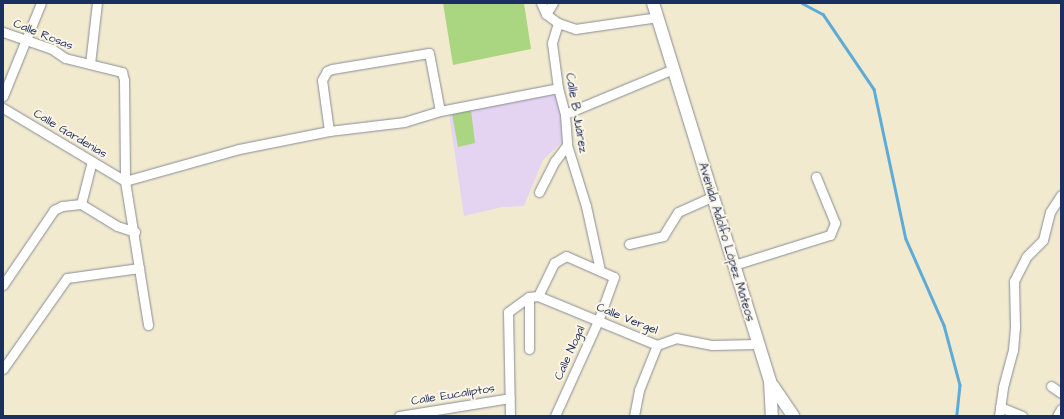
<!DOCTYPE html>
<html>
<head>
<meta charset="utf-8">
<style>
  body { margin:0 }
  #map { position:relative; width:1064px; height:419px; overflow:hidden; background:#f2eacf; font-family:"Architects Daughter",sans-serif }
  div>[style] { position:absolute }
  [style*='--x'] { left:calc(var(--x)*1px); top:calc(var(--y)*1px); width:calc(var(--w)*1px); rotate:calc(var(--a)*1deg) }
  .built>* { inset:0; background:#e4d3f1 }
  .green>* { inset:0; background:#aad682 }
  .stream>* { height:2.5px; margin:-1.25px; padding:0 1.25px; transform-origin:1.25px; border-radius:1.25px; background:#5fabd7 }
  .roads { filter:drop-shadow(0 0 1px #868c96) drop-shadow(0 0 1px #868c96) }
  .minor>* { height:9px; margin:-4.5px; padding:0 4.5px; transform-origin:4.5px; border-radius:4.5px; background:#fff }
  .major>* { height:12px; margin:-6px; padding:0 6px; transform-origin:6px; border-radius:6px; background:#fff }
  span { translate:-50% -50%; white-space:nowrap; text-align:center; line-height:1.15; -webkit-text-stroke:4px #fcf5e5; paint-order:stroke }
  .street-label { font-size:12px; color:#1b2f5e }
  .frame { position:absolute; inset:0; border:4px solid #1b2f5e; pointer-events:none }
</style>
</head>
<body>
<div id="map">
  <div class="built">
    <div style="clip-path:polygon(556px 92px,565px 139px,543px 160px,524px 206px,502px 207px,464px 216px,449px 114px)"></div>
  </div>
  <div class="green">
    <div style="clip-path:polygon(443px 3px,524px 3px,531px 49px,453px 65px)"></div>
    <div style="clip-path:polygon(471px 110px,475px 143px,458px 147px,452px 114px)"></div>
  </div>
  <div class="stream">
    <div style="--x:802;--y:3;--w:24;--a:28"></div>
    <div style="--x:823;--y:14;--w:91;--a:55.8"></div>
    <div style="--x:874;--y:89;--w:153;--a:78"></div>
    <div style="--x:906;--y:239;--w:94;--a:66.2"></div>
    <div style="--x:944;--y:325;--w:62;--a:75.1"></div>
    <div style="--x:960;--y:385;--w:31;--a:96"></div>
  </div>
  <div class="roads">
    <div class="minor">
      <div style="--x:541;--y:3;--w:12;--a:66"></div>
      <div style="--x:546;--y:14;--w:15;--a:37"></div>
      <div style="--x:558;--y:23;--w:18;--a:19"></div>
      <div style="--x:575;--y:29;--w:84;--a:-8.2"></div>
      <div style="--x:546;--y:14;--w:13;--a:-58"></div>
      <div style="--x:558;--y:23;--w:21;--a:107"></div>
      <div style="--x:552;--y:43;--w:45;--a:82.4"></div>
      <div style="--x:558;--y:88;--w:27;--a:75"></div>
      <div style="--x:565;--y:114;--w:31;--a:86"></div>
      <div style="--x:567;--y:145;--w:64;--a:72.7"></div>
      <div style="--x:586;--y:206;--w:66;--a:77.7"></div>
      <div style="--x:3;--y:32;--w:52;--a:19.1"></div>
      <div style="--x:52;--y:49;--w:16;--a:35"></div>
      <div style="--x:65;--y:58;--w:59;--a:13.8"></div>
      <div style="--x:122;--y:72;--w:8;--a:76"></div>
      <div style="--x:124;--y:80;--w:101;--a:89.4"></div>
      <div style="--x:125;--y:181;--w:146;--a:80.9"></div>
      <div style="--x:90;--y:64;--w:61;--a:-83.5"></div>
      <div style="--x:3;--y:96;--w:100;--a:-67.8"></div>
      <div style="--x:3;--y:108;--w:142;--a:30.9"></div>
      <div style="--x:125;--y:181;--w:118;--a:-15.7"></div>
      <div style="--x:239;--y:149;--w:92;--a:-11.3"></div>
      <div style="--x:329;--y:131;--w:76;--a:-6.8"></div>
      <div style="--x:404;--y:122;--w:38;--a:-17"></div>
      <div style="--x:440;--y:111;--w:120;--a:-11"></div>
      <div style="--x:565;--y:114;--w:117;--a:-22.6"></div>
      <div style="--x:329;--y:131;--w:51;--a:-97.8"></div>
      <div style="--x:322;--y:80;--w:10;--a:-61"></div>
      <div style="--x:327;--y:71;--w:5;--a:-22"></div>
      <div style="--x:332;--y:69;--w:98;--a:-9.4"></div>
      <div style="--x:429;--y:53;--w:59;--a:79.3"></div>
      <div style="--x:539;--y:192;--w:35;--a:-63"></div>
      <div style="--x:555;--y:161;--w:20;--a:-53"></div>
      <div style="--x:81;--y:204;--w:42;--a:31.4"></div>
      <div style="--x:117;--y:226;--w:19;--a:18"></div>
      <div style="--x:629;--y:244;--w:35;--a:-13"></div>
      <div style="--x:663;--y:236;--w:28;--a:-58"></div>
      <div style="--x:678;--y:212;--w:37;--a:-24"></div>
      <div style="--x:734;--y:265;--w:101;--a:-17.4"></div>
      <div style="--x:830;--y:235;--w:13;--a:-67"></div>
      <div style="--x:835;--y:223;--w:50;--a:-112.4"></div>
      <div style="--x:3;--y:285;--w:91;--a:-55.8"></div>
      <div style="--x:54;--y:210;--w:9;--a:-27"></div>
      <div style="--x:62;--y:206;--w:19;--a:-6"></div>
      <div style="--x:81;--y:204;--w:44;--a:-75.7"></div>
      <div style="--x:538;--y:296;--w:37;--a:-64"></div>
      <div style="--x:554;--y:263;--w:14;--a:-30"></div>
      <div style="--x:566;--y:256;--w:52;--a:23.6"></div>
      <div style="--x:614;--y:277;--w:47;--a:110"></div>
      <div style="--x:598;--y:321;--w:104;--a:114.4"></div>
      <div style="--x:529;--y:297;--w:52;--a:90"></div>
      <div style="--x:3;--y:369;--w:111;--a:-54.9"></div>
      <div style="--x:67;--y:278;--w:73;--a:-7.9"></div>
      <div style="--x:1051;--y:386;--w:12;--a:35"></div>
      <div style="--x:1000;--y:407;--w:24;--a:22"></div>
      <div style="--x:399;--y:416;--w:112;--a:-9.2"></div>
      <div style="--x:510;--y:416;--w:104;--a:-91.1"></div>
      <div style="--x:508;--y:312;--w:26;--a:-36"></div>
      <div style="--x:529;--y:297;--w:9;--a:-6"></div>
      <div style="--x:538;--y:296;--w:129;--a:22.4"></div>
      <div style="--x:657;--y:345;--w:20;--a:-20"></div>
      <div style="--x:676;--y:338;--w:37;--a:11"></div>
      <div style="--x:712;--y:345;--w:45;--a:-1.3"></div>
      <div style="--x:634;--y:416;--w:26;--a:-79"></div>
      <div style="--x:639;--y:390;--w:48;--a:-68.2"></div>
      <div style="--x:999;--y:416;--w:29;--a:-82"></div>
      <div style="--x:1003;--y:387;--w:38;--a:-75"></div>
      <div style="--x:1013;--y:350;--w:23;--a:-85"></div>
      <div style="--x:1015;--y:327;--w:46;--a:-91.2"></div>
      <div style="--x:1014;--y:281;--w:27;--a:-63"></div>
      <div style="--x:1026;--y:257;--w:24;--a:-45"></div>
      <div style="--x:1043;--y:240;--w:29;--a:-76"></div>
      <div style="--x:1050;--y:212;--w:20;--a:-57"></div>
      <div style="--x:1057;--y:416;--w:8;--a:-60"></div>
    </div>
    <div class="major">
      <div style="--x:653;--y:3;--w:396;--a:72.8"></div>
      <div style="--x:770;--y:381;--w:35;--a:87"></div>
      <div style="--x:773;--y:386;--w:36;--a:56"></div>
    </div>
  </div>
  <div class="street-label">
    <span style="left:43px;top:35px;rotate:22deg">Calle Rosas</span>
    <span style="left:576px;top:113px;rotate:80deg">Calle B Juárez</span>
    <span style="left:70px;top:134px;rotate:31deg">Calle Gardenias</span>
    <span style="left:726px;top:242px;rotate:73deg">Avenida Adolfo López Mateos</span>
    <span style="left:627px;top:319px;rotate:22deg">Calle Vergel</span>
    <span style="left:570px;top:353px;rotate:-66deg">Calle Nogal</span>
    <span style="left:453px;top:395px;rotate:-9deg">Calle Eucaliptos</span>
  </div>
  <div class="frame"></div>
</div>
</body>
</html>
